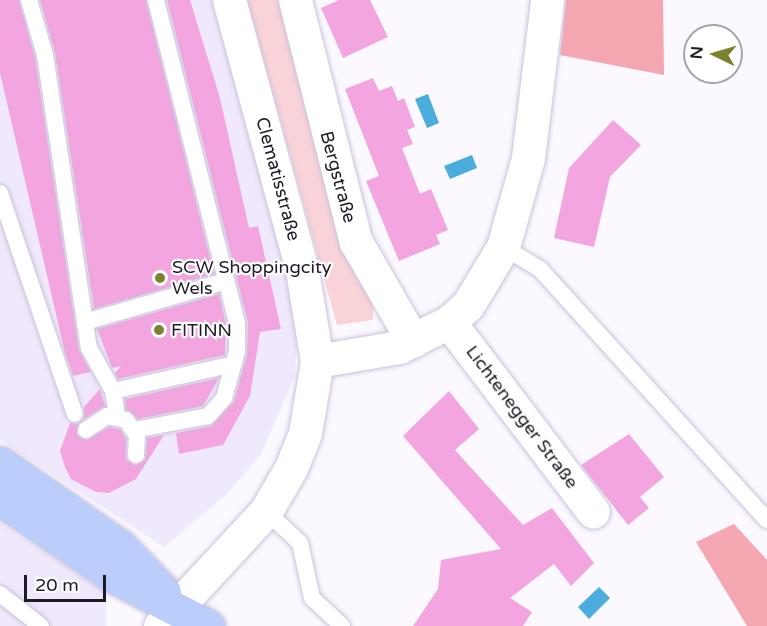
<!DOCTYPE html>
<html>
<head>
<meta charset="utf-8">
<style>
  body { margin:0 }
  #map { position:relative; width:767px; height:626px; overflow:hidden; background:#fbf9ff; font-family:"Varela Round",sans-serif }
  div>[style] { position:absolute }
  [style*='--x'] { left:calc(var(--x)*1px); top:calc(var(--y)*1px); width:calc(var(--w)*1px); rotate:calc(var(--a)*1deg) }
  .built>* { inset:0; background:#f0e9fd }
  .green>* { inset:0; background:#f9d3d8 }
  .forest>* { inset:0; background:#f4a6b1 }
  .water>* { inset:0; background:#4aadde }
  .building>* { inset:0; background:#f2a5df }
  .roads { filter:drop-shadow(0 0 2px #cbc2da) drop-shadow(0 0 2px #cbc2da) }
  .service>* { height:16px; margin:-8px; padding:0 8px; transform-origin:8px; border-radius:8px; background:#fff }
  .minor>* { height:33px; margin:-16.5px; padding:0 16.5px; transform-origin:16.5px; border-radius:16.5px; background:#fff }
  .tertiary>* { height:33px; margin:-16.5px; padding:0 16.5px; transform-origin:16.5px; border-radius:16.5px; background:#fff }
  .primary>* { height:33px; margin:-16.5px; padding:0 16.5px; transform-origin:16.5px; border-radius:16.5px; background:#bbcdfa }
  .dots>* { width:16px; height:16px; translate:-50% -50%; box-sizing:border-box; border:3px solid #fff; border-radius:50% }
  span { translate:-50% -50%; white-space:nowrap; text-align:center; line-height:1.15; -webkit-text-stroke:4.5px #fff; paint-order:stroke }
  .street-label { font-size:18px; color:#1e1b24 }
  .poi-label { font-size:18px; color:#1e1b24 }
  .left { translate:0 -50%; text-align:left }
  .north { position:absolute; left:683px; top:24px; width:60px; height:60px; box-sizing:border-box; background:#fff; border:2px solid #a5a4a7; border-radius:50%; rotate:275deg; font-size:16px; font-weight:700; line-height:24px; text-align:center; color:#1e1b24 }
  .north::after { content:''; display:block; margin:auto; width:21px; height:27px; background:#7c812b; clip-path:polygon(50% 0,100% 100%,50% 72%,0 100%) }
  .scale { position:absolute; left:24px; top:575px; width:82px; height:27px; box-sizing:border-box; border:3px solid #1e1b24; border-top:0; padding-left:8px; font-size:18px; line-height:21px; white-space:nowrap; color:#1e1b24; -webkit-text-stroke:4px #fff; paint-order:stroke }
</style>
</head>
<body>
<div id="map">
  <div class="built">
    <div style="clip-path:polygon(0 0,216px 0,298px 311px,295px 376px,261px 454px,228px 493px,164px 547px,0 440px)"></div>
    <div style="clip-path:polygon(0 523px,106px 593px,106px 626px,0 626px)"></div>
  </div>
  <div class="green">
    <div style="clip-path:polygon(247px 0,286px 0,374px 295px,373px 320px,337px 325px)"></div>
  </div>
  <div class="forest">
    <div style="clip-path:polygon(566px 0,663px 0,664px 75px,560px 55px)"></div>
    <div style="clip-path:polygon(734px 524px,767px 560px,767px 626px,747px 626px,696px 542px)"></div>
  </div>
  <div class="water">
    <div style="clip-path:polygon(428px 94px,439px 123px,427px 128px,415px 99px)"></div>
    <div style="clip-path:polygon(472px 155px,477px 168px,450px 179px,444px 166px)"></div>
    <div style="clip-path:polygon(599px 587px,610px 598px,589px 619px,578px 607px)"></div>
  </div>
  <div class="building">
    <div style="clip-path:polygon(0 0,19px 0,35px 57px,79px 350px,91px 372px,73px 376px,65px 353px,0 73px)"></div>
    <div style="clip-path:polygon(40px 0,146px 0,214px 274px,94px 309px,55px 53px)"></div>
    <div style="clip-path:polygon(167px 0,190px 0,220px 98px,249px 228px,258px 226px,281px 329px,260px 332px,250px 396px,223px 445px,179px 454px,176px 433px,211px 426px,234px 401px,247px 354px,248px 323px)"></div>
    <div style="clip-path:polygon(339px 0,370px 0,388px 37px,343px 58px,321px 8px)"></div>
    <div style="clip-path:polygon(373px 78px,379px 91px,392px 86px,398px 101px,404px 98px,415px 127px,407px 130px,413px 144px,402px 148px,420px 194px,431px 189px,448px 230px,436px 235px,440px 244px,399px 261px,366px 181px,379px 176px,345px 89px)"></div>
    <div style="clip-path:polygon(613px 120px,641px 145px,610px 177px,594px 247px,554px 238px,569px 168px)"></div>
    <div style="clip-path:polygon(219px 294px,226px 324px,225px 355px,118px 379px,115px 373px,121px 366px,112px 368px,97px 329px)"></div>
    <div style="clip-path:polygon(219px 378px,203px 406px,138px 419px,126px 409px,125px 399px)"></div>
    <div style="clip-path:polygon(100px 389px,105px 406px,84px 419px,84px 407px)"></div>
    <div style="clip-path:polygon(449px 391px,479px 429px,455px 450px,523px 525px,552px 508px,594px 563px,571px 586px,554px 564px,510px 598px,532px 612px,523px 626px,413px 626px,438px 589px,441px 560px,501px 549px,403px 436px)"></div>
    <div style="clip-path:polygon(70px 423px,78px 424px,77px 435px,86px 440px,109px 427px,120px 429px,126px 439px,126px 459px,135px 465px,145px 460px,147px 438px,164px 435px,136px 479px,109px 493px,96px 492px,71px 479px,65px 467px,60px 451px)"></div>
    <div style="clip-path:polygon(629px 434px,664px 477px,640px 497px,649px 508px,628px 525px,581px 465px)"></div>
  </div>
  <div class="roads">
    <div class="service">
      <div style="--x:29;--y:0;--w:57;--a:73.8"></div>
      <div style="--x:45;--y:55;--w:296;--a:81.5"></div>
      <div style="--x:89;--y:348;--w:49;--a:60.8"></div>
      <div style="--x:113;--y:391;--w:26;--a:81"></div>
      <div style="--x:0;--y:193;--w:233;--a:71.3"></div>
      <div style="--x:503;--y:247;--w:43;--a:30.7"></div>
      <div style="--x:540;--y:269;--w:338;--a:47.9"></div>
      <div style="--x:85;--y:322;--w:147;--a:-16.2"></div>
      <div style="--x:113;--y:391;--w:124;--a:-12.6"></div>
      <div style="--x:86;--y:430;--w:25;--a:-34"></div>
      <div style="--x:107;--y:416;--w:19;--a:12"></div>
      <div style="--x:126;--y:420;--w:19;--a:55"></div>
      <div style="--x:137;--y:436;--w:19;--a:93"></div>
      <div style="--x:134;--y:430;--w:75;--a:-10.7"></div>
      <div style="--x:208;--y:416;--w:24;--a:-48"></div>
      <div style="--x:224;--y:398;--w:49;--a:-74.5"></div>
      <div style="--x:237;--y:351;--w:28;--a:-90"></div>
      <div style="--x:237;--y:323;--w:333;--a:-104.1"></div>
      <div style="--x:266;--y:511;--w:47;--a:43.3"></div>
      <div style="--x:300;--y:543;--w:56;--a:77.7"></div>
      <div style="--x:312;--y:598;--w:41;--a:43"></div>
      <div style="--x:0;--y:594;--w:52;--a:38"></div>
    </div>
    <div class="minor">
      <div style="--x:295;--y:0;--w:250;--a:75.9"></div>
      <div style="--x:356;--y:242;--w:114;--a:60.1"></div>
      <div style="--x:449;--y:322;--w:238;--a:52.8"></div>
      <div style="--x:317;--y:361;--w:83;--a:-9.7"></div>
      <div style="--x:399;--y:347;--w:56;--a:-26.6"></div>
      <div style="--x:449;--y:322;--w:25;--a:-42"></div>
      <div style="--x:468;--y:305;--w:68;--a:-58.9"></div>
      <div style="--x:503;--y:247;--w:92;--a:-74.3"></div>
      <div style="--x:528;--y:158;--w:159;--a:-83.1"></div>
      <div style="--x:178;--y:606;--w:129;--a:-47.2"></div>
      <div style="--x:266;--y:511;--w:50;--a:-59.8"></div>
      <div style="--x:291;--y:468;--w:38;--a:-68"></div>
      <div style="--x:305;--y:433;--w:73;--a:-80.5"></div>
      <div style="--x:317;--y:361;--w:92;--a:-99.4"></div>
      <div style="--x:302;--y:270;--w:280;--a:-105.1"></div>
    </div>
    <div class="tertiary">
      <div style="--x:160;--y:626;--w:27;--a:-48"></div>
    </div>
    <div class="primary">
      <div style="--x:0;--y:463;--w:147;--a:34.8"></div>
      <div style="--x:121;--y:547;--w:62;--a:46.3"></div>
      <div style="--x:0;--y:499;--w:132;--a:34.5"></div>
      <div style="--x:109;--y:574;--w:112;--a:27.7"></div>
    </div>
  </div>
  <div class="dots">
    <div style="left:160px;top:278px;background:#7c812b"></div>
    <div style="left:159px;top:330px;background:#7c812b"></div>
  </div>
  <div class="street-label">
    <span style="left:338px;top:177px;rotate:75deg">Bergstraße</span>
    <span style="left:278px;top:179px;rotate:75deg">Clematisstraße</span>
    <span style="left:522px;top:417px;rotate:53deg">Lichtenegger Straße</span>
  </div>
  <div class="poi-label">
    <span class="left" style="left:172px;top:278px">SCW Shoppingcity<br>Wels</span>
    <span class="left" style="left:171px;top:330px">FITINN</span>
  </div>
  <div class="north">N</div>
  <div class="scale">20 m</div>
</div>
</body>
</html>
